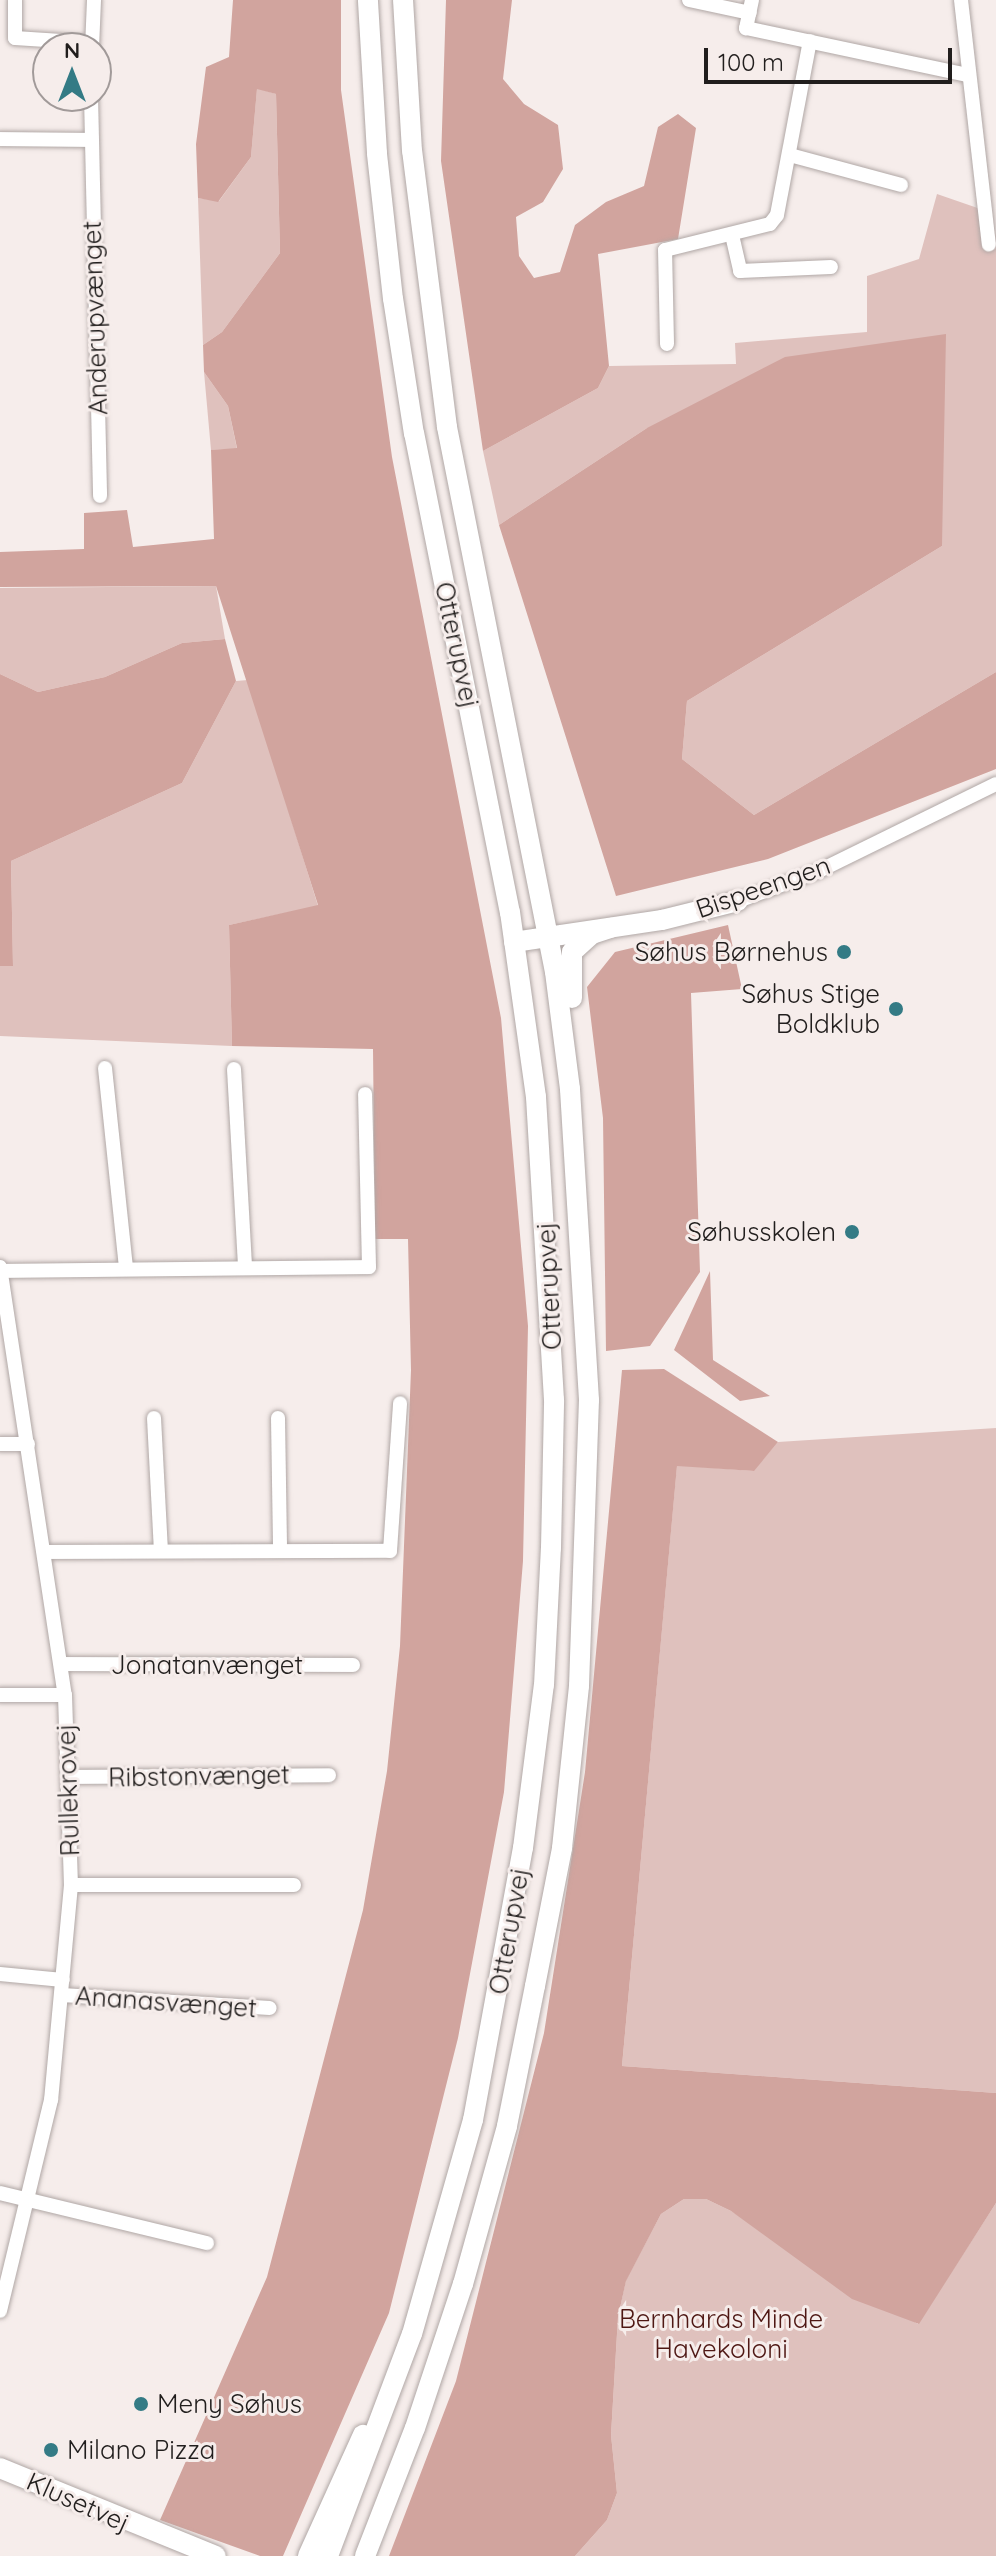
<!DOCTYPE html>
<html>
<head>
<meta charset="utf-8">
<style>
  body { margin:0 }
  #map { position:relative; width:996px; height:2556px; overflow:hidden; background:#f6edeb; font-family:Quicksand,sans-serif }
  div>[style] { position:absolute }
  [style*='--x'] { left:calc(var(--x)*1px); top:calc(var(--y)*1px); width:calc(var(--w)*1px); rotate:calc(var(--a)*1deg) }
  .green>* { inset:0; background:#dfc1bd }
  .forest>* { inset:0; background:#d1a49e }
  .roads { filter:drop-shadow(0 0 2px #b0a7a5) drop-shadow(0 0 2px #b0a7a5) }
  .street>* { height:14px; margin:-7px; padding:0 7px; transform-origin:7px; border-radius:7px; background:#fff }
  .secondary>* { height:20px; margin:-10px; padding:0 10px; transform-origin:10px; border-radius:10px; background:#fff }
  .dots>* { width:22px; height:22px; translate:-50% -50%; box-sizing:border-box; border:4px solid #f6edeb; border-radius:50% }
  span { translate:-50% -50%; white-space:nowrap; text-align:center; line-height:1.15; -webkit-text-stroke:6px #f6edeb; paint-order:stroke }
  .street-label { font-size:26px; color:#211e1d }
  .poi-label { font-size:26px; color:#211e1d }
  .right { translate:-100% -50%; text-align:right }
  .left { translate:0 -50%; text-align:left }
  .park-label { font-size:26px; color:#4f1814 }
  .north { position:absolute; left:32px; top:32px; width:80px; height:80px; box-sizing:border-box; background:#f6edeb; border:2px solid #a19a99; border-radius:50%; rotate:0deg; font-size:22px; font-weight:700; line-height:32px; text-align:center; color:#211e1d }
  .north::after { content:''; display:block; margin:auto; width:28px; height:36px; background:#347b85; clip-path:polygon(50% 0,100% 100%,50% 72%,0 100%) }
  .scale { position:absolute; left:704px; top:48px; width:248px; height:36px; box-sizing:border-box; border:4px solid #211e1d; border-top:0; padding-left:10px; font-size:24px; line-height:28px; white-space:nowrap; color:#211e1d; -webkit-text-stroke:6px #f6edeb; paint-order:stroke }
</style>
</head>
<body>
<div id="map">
  <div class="green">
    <div style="clip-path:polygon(257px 88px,276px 94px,280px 253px,222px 332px,203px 345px,198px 198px,219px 201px,251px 157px)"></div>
    <div style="clip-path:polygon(937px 194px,992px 213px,996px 239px,996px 672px,754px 815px,682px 759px,687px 701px,942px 546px,647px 428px,499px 525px,483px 451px,598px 388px,609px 366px,736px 364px,735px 343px,867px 332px,867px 276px,919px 259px)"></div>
    <div style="clip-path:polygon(204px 372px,228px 406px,237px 449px,211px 450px)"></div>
    <div style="clip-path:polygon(216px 586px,225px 639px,182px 643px,105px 677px,38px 692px,0 674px,0 588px)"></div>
    <div style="clip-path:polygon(248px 680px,318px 906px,229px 925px,232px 1046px,0 1036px,0 966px,13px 966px,11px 861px,182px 783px,236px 681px)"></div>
    <div style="clip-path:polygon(996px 1428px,996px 2093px,622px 2066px,677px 1465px,753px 1471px,778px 1442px)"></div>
    <div style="clip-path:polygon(684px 2199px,706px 2199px,731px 2211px,918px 2324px,996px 2203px,996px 2556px,575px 2556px,607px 2520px,617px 2493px,611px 2435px,618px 2317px,626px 2280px,661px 2214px)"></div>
  </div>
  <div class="forest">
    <div style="clip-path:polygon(233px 0,341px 0,341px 90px,392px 457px,501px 1018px,528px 1326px,523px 1561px,504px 1792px,458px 2038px,389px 2313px,283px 2556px,260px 2556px,160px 2520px,267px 2277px,363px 1910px,387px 1771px,400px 1646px,411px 1370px,408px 1239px,375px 1239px,373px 1049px,232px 1046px,229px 925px,318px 905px,216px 586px,0 587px,0 552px,84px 549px,84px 513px,127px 510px,133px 547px,214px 539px,211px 450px,237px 448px,228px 406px,204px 372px,203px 345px,222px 332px,280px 253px,276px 94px,257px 89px,251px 157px,218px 202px,198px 198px,196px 144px,206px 67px,229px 57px)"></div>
    <div style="clip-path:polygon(446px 0,512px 0,503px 79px,524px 104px,558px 125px,563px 169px,543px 202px,516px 217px,519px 256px,534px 278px,560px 272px,575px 225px,606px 202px,644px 186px,658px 127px,678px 114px,696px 128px,678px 239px,598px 254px,609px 366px,598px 388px,483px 451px,441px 161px)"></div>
    <div style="clip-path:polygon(946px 334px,942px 546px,687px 701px,682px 759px,754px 815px,996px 672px,996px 769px,768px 859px,616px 896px,499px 525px,647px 428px,785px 357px)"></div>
    <div style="clip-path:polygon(225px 639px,236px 681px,182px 783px,11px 861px,13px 966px,0 966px,0 674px,38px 692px,105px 677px,182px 643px)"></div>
    <div style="clip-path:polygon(728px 925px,742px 989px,691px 993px,700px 1272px,650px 1346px,606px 1351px,603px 1118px,587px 987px,615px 952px)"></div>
    <div style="clip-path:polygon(710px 1271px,713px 1360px,770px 1396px,740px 1401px,674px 1350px)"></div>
    <div style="clip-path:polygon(664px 1369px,778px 1442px,754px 1471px,677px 1466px,622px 2066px,996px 2093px,996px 2203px,919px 2324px,852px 2299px,731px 2211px,706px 2199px,684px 2199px,661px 2214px,626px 2281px,618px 2317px,611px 2435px,617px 2493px,607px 2520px,575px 2556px,389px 2556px,456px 2381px,544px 2033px,585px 1772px,622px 1370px)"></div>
  </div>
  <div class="roads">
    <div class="street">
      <div style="--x:15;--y:0;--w:38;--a:90"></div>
      <div style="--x:15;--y:38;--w:77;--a:3.7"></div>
      <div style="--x:689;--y:0;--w:62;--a:12"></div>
      <div style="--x:752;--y:0;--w:29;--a:102"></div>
      <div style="--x:746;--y:28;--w:227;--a:12"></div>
      <div style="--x:961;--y:0;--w:246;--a:83.5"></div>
      <div style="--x:92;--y:48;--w:48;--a:-87.6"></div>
      <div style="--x:91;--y:96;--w:400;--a:88.7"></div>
      <div style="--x:0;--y:139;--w:90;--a:0.6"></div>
      <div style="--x:790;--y:155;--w:115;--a:15.1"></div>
      <div style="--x:732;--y:235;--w:37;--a:77"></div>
      <div style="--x:740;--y:271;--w:91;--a:-2.5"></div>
      <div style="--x:667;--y:344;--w:94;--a:-91.2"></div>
      <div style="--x:665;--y:250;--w:108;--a:-13.9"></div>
      <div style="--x:770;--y:224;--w:11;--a:-52"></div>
      <div style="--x:777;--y:215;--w:177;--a:-79.3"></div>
      <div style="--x:738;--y:901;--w:86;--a:-20.3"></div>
      <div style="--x:819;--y:871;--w:197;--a:-26.2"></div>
      <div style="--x:105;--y:1068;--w:201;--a:84"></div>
      <div style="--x:234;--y:1069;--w:198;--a:86.8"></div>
      <div style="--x:0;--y:1267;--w:433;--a:81.4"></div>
      <div style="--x:65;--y:1695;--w:190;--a:88.2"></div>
      <div style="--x:71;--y:1885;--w:216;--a:95.3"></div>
      <div style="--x:51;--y:2100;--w:217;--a:103.6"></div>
      <div style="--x:1;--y:1271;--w:368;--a:-0.6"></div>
      <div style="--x:369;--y:1267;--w:173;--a:-91.3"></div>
      <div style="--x:154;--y:1418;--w:133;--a:87"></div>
      <div style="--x:278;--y:1418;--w:133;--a:89.1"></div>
      <div style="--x:0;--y:1444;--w:28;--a:0"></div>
      <div style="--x:45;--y:1552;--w:345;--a:-0.2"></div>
      <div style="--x:390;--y:1551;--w:148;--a:-86.1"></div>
      <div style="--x:61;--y:1664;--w:292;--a:0.2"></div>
      <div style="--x:0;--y:1695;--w:65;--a:0"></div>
      <div style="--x:68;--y:1777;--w:261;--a:-0.4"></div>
      <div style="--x:71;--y:1885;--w:223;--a:0"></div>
      <div style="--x:0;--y:1974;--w:63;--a:5.4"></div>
      <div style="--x:62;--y:1995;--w:208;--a:3.6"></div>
      <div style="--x:0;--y:2193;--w:213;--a:13.6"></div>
    </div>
    <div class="secondary">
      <div style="--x:514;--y:942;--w:150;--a:-8.5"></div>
      <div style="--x:662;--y:920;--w:78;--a:-14"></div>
      <div style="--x:572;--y:998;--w:46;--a:-90"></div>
      <div style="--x:572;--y:952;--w:27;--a:-42"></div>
      <div style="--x:592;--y:934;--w:20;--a:-18"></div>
      <div style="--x:0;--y:2468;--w:233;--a:22.2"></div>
      <div style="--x:308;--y:2556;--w:133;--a:-65.6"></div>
      <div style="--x:328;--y:2556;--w:237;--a:-69.3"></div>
      <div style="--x:412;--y:2334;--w:223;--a:-74.1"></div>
      <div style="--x:473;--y:2120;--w:277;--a:-79.6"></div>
      <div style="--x:523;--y:1848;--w:164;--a:-82.7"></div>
      <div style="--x:544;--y:1685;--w:137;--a:-87.1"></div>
      <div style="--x:551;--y:1548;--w:148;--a:-88.8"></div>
      <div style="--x:554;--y:1400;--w:304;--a:-93.4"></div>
      <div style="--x:536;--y:1097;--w:186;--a:-98"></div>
      <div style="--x:510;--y:913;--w:489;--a:-101.3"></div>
      <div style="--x:414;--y:434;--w:137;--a:-98.8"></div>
      <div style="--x:393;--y:299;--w:147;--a:-96.3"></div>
      <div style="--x:377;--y:153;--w:153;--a:-93.4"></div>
      <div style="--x:365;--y:2556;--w:137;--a:-68.7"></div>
      <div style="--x:415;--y:2428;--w:152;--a:-71.6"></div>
      <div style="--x:463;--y:2284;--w:164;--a:-74.4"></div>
      <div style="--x:507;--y:2126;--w:143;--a:-78.7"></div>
      <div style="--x:535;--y:1986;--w:141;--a:-78.9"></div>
      <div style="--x:562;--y:1848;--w:163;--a:-84"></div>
      <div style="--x:579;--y:1686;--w:286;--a:-88"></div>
      <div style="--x:589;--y:1400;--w:312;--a:-93.5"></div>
      <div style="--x:570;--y:1089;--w:118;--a:-97.3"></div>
      <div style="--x:555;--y:972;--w:556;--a:-101.21"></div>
      <div style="--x:447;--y:427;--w:278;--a:-97.2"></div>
      <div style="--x:412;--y:151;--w:151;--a:-93.4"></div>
    </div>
  </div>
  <div class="dots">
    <div style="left:844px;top:952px;background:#347b85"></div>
    <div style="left:896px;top:1009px;background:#347b85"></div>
    <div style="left:852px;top:1232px;background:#347b85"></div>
    <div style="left:141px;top:2404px;background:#347b85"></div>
    <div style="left:51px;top:2450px;background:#347b85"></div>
  </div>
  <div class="street-label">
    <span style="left:95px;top:318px;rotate:-92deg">Anderupvænget</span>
    <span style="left:457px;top:645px;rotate:78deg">Otterupvej</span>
    <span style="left:763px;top:887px;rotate:-19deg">Bispeengen</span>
    <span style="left:549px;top:1286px;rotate:-93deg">Otterupvej</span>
    <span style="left:207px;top:1665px">Jonatanvænget</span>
    <span style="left:199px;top:1776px;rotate:-1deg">Ribstonvænget</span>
    <span style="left:68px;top:1790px;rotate:-92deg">Rullekrovej</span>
    <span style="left:509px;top:1931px;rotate:-80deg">Otterupvej</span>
    <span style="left:166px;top:2002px;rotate:4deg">Ananasvænget</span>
    <span style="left:78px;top:2502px;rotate:24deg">Klusetvej</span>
  </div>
  <div class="poi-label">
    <span class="right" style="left:828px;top:952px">Søhus Børnehus</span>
    <span class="right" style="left:880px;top:1009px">Søhus Stige<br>Boldklub</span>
    <span class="right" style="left:836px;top:1232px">Søhusskolen</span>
    <span class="left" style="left:157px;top:2404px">Meny Søhus</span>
    <span class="left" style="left:67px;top:2450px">Milano Pizza</span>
  </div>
  <div class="park-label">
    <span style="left:721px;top:2334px">Bernhards Minde<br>Havekoloni</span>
  </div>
  <div class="north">N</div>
  <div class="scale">100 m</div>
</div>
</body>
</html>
